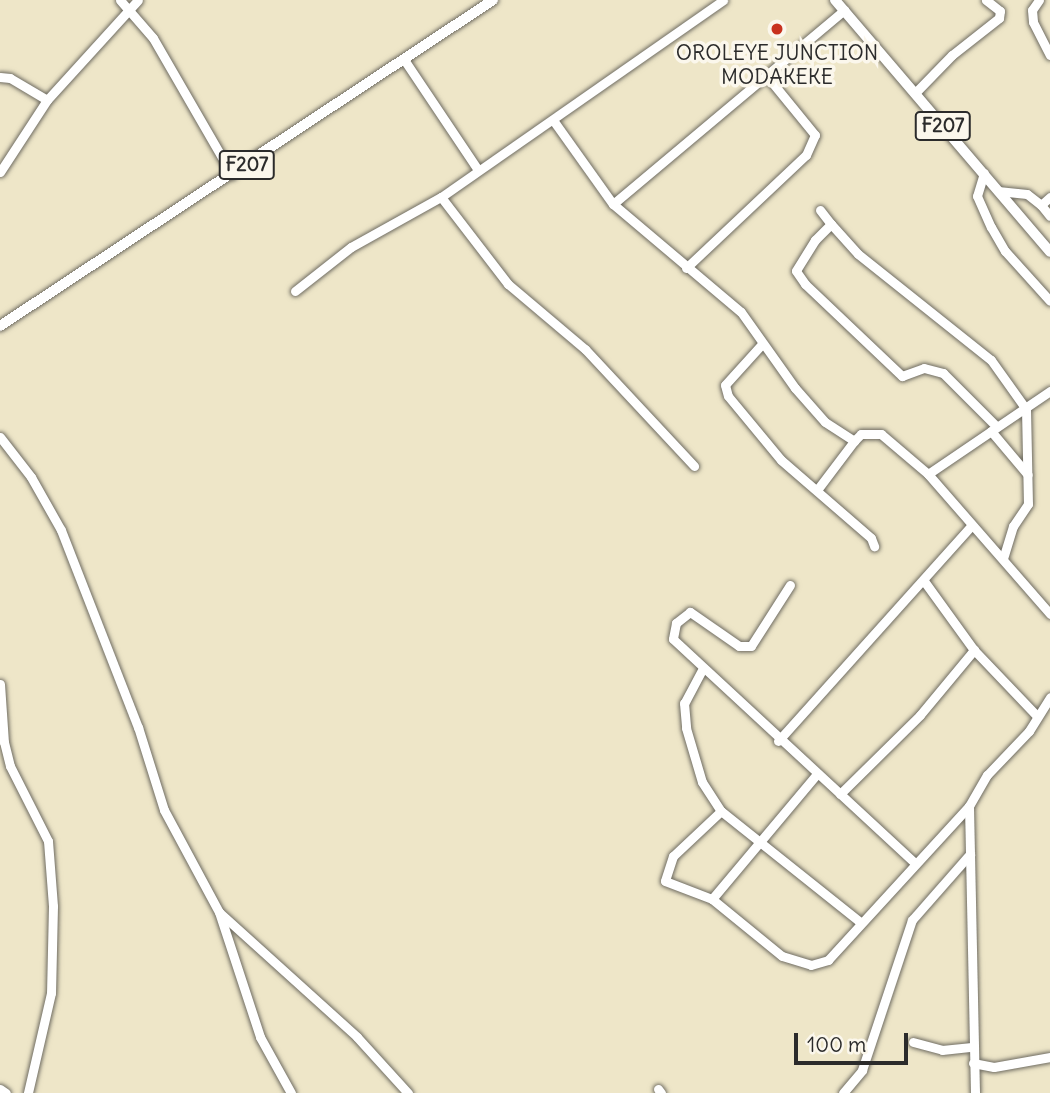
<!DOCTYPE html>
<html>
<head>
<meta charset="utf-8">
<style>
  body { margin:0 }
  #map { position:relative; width:1050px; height:1093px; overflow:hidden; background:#eee6c8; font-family:Delius,sans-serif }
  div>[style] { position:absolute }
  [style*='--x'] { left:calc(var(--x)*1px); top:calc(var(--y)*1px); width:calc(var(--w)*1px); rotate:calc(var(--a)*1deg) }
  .roads { filter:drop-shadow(0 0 2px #6f6c62) drop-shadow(0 0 2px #6f6c62) }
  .minor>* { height:9px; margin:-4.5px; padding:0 4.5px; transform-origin:4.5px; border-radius:4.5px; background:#fff }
  .major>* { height:10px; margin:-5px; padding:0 5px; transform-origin:5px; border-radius:5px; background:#fff }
  .dots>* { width:19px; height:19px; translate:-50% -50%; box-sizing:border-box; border:4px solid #fbf7ec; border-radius:50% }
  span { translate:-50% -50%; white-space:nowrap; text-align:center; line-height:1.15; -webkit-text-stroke:7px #fbf7ec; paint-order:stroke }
  .shield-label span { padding:2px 5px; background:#fbf7ec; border:2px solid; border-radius:5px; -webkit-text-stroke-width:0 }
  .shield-label { font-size:19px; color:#2b2b2b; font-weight:700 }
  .poi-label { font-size:21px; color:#2b2b2b }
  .scale { position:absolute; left:794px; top:1033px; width:114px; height:32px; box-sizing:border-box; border:4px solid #2b2b2b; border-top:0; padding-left:9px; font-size:21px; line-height:24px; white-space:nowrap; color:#2b2b2b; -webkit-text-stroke:5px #fbf7ec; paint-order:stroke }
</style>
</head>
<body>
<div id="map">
  <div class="roads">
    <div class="minor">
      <div style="--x:120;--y:0;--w:50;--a:49"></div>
      <div style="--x:153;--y:38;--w:158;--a:60"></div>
      <div style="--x:1039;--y:0;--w:12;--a:125"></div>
      <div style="--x:1032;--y:10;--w:12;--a:85"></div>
      <div style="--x:1033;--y:22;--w:37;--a:63"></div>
      <div style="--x:405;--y:61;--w:131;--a:56.2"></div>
      <div style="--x:0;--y:77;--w:10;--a:6"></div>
      <div style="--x:10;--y:78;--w:43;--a:30.7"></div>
      <div style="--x:915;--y:93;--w:53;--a:-45.8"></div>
      <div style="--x:952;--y:55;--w:60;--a:-38.2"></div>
      <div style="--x:999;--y:18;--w:7;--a:-82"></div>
      <div style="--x:1000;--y:11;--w:18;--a:-142"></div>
      <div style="--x:553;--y:120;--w:103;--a:54.5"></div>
      <div style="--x:613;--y:204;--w:167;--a:40.2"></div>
      <div style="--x:741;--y:312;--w:93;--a:54.6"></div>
      <div style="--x:795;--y:388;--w:45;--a:48.6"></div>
      <div style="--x:825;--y:422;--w:35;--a:33"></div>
      <div style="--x:0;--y:172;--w:86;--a:-56.9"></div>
      <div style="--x:47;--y:100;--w:135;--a:-47.7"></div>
      <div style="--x:984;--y:173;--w:24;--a:107"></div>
      <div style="--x:977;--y:196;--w:34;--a:66"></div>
      <div style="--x:991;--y:227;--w:28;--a:60"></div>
      <div style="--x:1005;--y:251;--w:67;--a:48"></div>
      <div style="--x:998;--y:191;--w:29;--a:6"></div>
      <div style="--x:1027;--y:194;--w:18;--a:38"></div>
      <div style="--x:1041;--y:205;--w:12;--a:-42"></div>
      <div style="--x:441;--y:197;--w:110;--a:52.4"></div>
      <div style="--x:508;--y:284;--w:101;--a:40.2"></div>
      <div style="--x:585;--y:349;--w:160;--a:47"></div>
      <div style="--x:613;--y:204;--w:302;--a:-40"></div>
      <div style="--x:1041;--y:205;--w:14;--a:51"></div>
      <div style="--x:820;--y:210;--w:18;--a:52"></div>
      <div style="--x:831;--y:224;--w:23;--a:135"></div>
      <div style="--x:815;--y:240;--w:36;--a:122"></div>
      <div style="--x:796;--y:271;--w:16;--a:55"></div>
      <div style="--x:805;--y:284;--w:134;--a:43.5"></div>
      <div style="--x:902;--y:376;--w:23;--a:-20"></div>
      <div style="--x:924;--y:368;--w:20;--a:15"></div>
      <div style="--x:943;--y:373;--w:76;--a:45"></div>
      <div style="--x:831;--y:224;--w:40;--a:48"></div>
      <div style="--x:858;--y:254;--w:170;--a:38.6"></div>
      <div style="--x:991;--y:360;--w:60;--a:54.5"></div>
      <div style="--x:1026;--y:409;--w:95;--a:88.8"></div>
      <div style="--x:1028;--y:504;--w:27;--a:124"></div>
      <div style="--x:1013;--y:526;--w:34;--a:107"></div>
      <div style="--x:686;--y:268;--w:165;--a:-43.3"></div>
      <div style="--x:806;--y:155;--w:22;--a:-66"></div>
      <div style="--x:815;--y:135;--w:77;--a:-129.2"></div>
      <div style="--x:295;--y:291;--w:71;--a:-38.2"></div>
      <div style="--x:351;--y:247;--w:103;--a:-29.1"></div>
      <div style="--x:441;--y:197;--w:344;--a:-34.9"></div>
      <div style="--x:762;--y:344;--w:55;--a:132.1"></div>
      <div style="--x:725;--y:385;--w:11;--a:75"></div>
      <div style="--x:728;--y:396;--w:83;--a:50.4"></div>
      <div style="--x:781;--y:460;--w:119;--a:40.9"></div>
      <div style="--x:871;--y:538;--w:9;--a:69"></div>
      <div style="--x:991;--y:431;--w:57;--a:49.9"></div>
      <div style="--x:0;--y:437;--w:51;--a:52.2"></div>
      <div style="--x:31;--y:477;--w:61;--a:60.5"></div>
      <div style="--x:61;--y:530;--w:212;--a:68.7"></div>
      <div style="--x:138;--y:727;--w:87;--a:72.6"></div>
      <div style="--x:164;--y:810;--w:116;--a:61.7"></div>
      <div style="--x:219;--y:912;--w:132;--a:71.8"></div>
      <div style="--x:260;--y:1037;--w:64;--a:61"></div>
      <div style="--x:928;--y:474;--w:148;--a:-34.2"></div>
      <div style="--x:817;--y:490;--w:61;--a:-52.9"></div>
      <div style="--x:854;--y:441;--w:10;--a:-45"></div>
      <div style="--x:861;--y:434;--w:20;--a:0"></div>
      <div style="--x:881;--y:434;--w:62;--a:40.4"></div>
      <div style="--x:928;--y:474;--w:186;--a:48.9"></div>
      <div style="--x:924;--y:581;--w:85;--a:54.1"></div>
      <div style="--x:974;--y:650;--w:91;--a:46.3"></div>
      <div style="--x:790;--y:585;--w:72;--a:122.6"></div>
      <div style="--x:751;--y:646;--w:12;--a:180"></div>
      <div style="--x:739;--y:646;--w:60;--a:-145.2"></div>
      <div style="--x:690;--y:612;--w:18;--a:142"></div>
      <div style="--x:676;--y:623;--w:16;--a:101"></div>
      <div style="--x:673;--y:639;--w:330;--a:42.8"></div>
      <div style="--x:703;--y:668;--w:40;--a:118"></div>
      <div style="--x:684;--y:703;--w:25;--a:85"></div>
      <div style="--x:686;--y:728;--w:56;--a:73.5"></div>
      <div style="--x:702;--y:782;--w:35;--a:57"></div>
      <div style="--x:721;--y:811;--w:178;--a:38.6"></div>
      <div style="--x:0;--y:684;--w:58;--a:86.1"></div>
      <div style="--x:4;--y:742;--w:25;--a:76"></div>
      <div style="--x:10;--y:766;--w:84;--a:63.1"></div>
      <div style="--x:48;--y:841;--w:65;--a:85.6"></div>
      <div style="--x:53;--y:906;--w:87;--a:91.3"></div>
      <div style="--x:51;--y:993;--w:103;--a:103"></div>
      <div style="--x:778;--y:741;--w:290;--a:-48.1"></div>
      <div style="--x:840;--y:794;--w:112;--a:-44.6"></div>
      <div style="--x:920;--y:715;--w:85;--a:-50.3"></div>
      <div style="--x:969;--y:806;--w:287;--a:88.8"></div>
      <div style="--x:721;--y:811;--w:66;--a:136.8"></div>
      <div style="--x:673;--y:856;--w:26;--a:108"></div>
      <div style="--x:665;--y:881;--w:50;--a:21"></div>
      <div style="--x:712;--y:899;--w:90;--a:39.2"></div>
      <div style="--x:782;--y:956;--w:30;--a:17"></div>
      <div style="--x:811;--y:965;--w:18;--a:-16"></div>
      <div style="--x:828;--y:960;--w:209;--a:-47.5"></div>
      <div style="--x:969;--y:806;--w:36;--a:-60"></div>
      <div style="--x:987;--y:775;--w:61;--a:-46.3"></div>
      <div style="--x:1029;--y:731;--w:40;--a:-58"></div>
      <div style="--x:712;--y:899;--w:162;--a:-50"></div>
      <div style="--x:220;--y:913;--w:185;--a:42.1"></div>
      <div style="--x:357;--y:1037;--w:76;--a:47.7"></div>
      <div style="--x:913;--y:1042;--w:30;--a:15"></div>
      <div style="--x:942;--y:1050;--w:30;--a:-6"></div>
      <div style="--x:973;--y:1063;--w:21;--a:11"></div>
      <div style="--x:994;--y:1067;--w:57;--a:-10.1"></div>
      <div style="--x:0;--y:1089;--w:7;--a:34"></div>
      <div style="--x:658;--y:1089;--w:5;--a:53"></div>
      <div style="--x:843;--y:1093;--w:30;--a:-50"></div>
      <div style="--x:862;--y:1070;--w:158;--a:-71.6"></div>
      <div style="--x:912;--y:920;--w:88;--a:-48.7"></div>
    </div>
    <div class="major">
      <div style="--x:835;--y:0;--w:331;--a:49.5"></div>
      <div style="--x:0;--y:326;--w:591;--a:-33.47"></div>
    </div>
  </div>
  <div class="dots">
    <div style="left:777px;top:29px;background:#c8321e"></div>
  </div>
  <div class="shield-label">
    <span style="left:943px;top:126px">F207</span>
    <span style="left:247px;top:165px">F207</span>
  </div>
  <div class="poi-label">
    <span style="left:777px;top:65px">OROLEYE JUNCTION<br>MODAKEKE</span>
  </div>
  <div class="scale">100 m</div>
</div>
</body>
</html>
